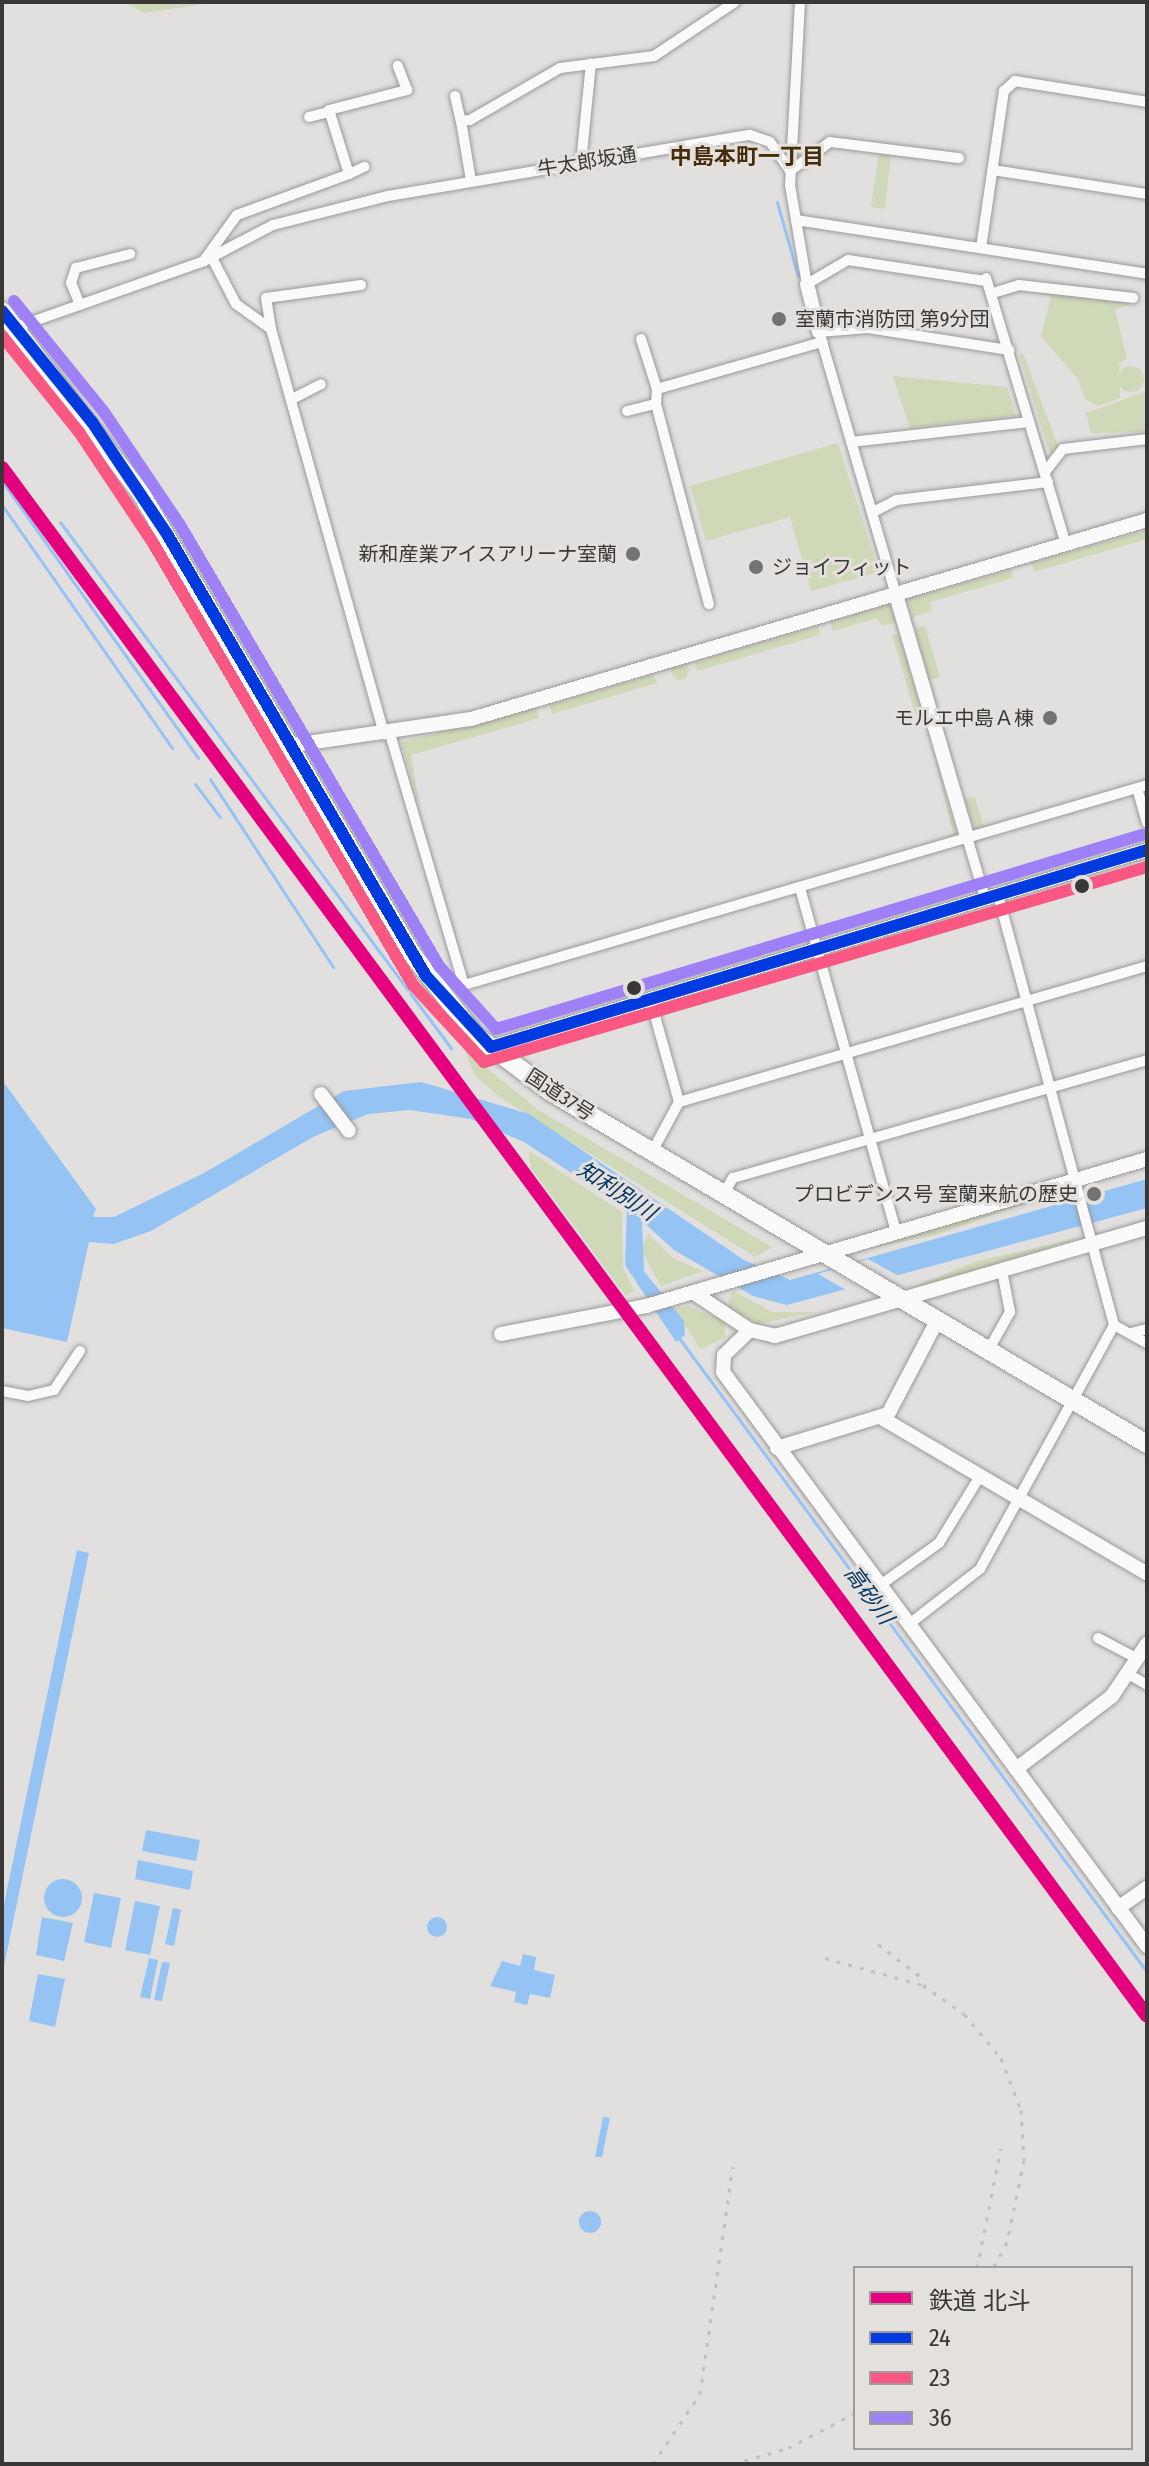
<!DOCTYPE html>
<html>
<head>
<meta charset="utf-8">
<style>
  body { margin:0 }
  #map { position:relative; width:1149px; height:2466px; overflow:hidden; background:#e2e0df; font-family:"Fira Sans Condensed","Noto Sans JP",sans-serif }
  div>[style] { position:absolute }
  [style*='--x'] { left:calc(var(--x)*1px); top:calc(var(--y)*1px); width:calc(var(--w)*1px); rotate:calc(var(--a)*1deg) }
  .green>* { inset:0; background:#cfd8b7 }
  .round { border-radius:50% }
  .water>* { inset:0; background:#94c3f4 }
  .pier>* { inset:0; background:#e2e0df }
  .stream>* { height:3px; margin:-1.5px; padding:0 1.5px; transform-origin:1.5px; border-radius:1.5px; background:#94c3f4 }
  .roads { filter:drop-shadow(0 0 2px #9a9898) drop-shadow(0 0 2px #9a9898) }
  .street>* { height:10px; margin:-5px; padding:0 5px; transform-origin:5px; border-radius:5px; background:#fbfafa }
  .secondary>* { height:14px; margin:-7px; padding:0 7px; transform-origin:7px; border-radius:7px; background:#fbfafa }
  .highway>* { height:18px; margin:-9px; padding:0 9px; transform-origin:9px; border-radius:9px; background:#fbfafa }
  .rail>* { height:3px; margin-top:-1.5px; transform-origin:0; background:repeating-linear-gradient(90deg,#c0c0c0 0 4px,transparent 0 12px) }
  .bus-1>* { height:12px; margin:-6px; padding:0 6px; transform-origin:6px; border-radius:6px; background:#013adf }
  .bus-2>* { height:12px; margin:-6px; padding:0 6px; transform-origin:6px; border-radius:6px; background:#fa5882 }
  .bus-3>* { height:12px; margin:-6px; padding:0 6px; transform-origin:6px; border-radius:6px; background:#9f81f7 }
  .rail-1>* { height:14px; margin:-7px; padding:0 7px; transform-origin:7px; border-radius:7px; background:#e5007d }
  .dots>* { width:22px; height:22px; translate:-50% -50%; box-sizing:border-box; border:4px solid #e3e0de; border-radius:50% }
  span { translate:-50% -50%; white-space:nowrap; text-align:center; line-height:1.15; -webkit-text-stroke:6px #e3e0de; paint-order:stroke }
  .street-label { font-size:20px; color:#393837 }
  .poi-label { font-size:20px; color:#393837 }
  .left { translate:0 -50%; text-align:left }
  .right { translate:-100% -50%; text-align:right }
  .neighbourhood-label { font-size:22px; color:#452d09; font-weight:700 }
  .water-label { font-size:22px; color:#053864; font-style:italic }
  .frame { position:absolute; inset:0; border:4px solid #393837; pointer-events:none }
  .legend { position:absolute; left:853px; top:2266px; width:280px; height:184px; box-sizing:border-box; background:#e3e0de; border:2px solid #9f9d9b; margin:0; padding:10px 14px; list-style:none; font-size:24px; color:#393837 }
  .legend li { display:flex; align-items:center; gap:16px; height:40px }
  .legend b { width:40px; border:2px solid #9f9d9b }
</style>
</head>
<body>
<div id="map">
  <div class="green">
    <div style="clip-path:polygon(124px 2px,216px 2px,144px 13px)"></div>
    <div style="clip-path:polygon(879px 152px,891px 154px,885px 209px,871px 207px)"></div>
    <div style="clip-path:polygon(1031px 289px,1129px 304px,1115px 310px,1127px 359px,1119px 363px,1120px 398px,1098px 406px,1085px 399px,1078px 379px,1041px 336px,1051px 297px)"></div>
    <div style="clip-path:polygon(1023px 353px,1058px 446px,1050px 454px,1019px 354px)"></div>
    <div class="round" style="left:1118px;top:366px;width:26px;height:26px"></div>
    <div style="clip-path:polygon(893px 376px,1007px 387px,1016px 416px,910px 428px)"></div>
    <div style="clip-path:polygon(1147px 391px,1147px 432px,1091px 433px,1086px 413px)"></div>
    <div style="clip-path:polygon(838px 443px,879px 572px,811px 591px,790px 517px,706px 541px,690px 486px)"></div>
    <div style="clip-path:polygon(1147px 530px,1147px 539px,1034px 572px,1031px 563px)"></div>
    <div style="clip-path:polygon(1011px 570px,1013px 578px,930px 602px,932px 611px,912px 617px,908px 599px)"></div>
    <div style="clip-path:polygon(890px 604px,896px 622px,882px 626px,877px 618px,833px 631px,830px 622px)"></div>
    <div style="clip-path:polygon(818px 626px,820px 635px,697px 671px,695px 662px)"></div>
    <div style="clip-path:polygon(925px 626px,940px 677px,929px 680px,915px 628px)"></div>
    <div style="clip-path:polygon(899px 633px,922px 715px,916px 717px,892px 635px)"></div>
    <div class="round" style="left:671px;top:662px;width:18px;height:18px"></div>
    <div style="clip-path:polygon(653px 675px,657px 683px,552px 714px,549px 705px)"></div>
    <div style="clip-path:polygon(536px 708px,539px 718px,411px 755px,420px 808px,401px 742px)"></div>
    <div style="clip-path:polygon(931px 744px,957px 835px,945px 838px,953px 833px)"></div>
    <div style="clip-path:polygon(975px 797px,984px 826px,975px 829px,965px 799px)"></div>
    <div style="clip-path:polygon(465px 1050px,537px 1109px,772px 1247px,755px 1257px,498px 1096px,474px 1074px)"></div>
    <div style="clip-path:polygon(529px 1151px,622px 1212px,623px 1268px,634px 1291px,626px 1296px,530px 1167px)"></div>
    <div style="clip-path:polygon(1067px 1189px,936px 1235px,860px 1250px)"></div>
    <div style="clip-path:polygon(648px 1234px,674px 1259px,703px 1271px,661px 1286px,641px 1250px)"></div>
    <div style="clip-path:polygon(1083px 1237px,924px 1287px,920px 1284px,977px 1261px)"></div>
    <div style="clip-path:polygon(733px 1291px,772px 1312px,816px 1312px,758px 1324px,727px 1307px)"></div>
    <div style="clip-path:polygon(688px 1306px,725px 1322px,725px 1338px,700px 1349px,675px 1309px)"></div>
  </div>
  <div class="water">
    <div style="clip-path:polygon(2px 1080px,96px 1209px,93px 1217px,114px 1217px,204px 1173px,344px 1091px,421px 1082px,529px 1114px,744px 1260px,790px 1280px,1147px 1179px,1147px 1208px,787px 1305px,753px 1296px,674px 1250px,642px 1221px,644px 1271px,684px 1321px,685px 1335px,676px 1342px,625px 1265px,627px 1209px,524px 1142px,471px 1119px,410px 1110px,368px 1114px,315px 1136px,151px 1231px,114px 1244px,89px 1242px,67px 1342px,2px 1328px)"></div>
    <div style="clip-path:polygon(77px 1550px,89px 1553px,2px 1976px,2px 1914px)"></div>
    <div style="clip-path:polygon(146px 1830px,200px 1840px,196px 1861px,142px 1851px)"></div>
    <div style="clip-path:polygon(138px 1860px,193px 1871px,190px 1890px,135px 1879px)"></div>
    <div class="round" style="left:44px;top:1879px;width:38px;height:38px"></div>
    <div style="clip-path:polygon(94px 1893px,121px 1898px,111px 1948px,84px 1942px)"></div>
    <div style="clip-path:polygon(135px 1901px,160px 1906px,150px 1955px,125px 1950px)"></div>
    <div style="clip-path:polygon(173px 1908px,181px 1910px,174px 1946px,165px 1944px)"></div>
    <div class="round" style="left:427px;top:1917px;width:20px;height:20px"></div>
    <div style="clip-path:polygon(42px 1917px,73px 1923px,64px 1961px,36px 1955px)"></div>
    <div style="clip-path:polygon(523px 1954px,536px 1957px,534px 1970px,555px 1975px,550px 1998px,530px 1994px,527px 2005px,514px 2002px,516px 1992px,490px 1986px,502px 1961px,520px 1966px)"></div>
    <div style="clip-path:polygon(149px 1958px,158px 1960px,150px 1999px,140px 1997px)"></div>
    <div style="clip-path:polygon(162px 1962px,170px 1963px,162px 2001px,154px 2000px)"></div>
    <div style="clip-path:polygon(38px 1974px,65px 1979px,55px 2027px,29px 2021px)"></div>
    <div style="clip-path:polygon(603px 2117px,610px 2118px,602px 2157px,595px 2157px)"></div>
    <div class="round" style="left:579px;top:2211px;width:22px;height:22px"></div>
  </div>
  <div class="pier">
    <div style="clip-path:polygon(868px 1259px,904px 1279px,855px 1295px,818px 1274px)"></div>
  </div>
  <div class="stream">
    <div style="--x:777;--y:202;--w:77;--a:74.2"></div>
    <div style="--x:2;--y:481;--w:339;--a:54.7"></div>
    <div style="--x:2;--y:505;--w:297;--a:55"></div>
    <div style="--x:60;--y:522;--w:583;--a:53.37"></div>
    <div style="--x:210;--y:779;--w:225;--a:56.8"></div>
    <div style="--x:195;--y:784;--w:41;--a:52.9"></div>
    <div style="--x:410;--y:993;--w:69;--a:53.3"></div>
    <div style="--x:679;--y:1338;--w:788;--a:53.57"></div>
  </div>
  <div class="roads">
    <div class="street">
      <div style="--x:800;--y:2;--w:183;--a:93.1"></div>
      <div style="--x:790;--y:185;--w:100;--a:80.3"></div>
      <div style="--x:807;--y:284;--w:48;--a:-30.3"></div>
      <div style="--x:848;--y:260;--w:140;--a:8.7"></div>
      <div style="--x:455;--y:96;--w:26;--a:77"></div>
      <div style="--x:461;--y:121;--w:9;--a:-6"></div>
      <div style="--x:470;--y:120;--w:104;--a:-30"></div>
      <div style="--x:560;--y:68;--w:95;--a:-7.3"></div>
      <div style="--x:654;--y:56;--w:97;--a:-33.7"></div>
      <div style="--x:309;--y:117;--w:21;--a:-14"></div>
      <div style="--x:461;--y:121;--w:61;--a:80.5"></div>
      <div style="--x:581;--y:163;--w:100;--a:-84.3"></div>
      <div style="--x:993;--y:170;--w:156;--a:8.9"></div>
      <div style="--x:790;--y:171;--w:49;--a:-35.9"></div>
      <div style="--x:830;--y:142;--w:130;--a:7.1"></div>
      <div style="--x:349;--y:174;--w:17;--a:-25"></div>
      <div style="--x:796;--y:220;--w:355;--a:8.7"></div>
      <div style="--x:981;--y:248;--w:159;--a:-81.7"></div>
      <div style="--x:1004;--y:91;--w:15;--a:-42"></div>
      <div style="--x:1015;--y:81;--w:134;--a:9"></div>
      <div style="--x:211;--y:256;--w:54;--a:62.5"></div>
      <div style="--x:236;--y:304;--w:43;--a:35.5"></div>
      <div style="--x:271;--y:329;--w:421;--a:74.4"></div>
      <div style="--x:205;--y:259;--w:54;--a:-54"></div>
      <div style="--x:237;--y:215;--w:119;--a:-20.1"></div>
      <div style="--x:349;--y:174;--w:67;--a:-107.4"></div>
      <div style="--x:329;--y:110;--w:81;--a:-14.4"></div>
      <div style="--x:407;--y:90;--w:26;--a:-111"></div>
      <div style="--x:986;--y:278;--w:278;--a:73.3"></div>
      <div style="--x:993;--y:293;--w:27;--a:-17"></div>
      <div style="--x:1019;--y:285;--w:115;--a:6.5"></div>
      <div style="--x:80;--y:305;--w:24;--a:-112"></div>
      <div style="--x:71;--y:283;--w:16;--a:-72"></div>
      <div style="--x:76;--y:268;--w:56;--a:-14.5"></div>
      <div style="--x:17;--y:327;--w:198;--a:-19.4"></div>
      <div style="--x:204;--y:261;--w:78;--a:-27.6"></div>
      <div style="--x:273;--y:225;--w:119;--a:-14.2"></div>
      <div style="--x:388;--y:196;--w:367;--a:-9.6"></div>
      <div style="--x:750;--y:135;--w:21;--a:19"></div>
      <div style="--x:770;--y:142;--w:35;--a:55"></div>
      <div style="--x:271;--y:329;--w:31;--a:-99"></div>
      <div style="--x:266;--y:298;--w:96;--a:-7.8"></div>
      <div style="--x:641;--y:339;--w:52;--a:72.3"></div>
      <div style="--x:294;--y:398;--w:30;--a:-27"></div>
      <div style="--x:656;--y:404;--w:207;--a:75.2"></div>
      <div style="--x:627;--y:411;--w:30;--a:-14"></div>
      <div style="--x:656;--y:404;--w:15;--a:-86"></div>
      <div style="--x:657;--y:389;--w:172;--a:-15.9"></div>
      <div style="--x:851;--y:442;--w:179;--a:-6.4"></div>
      <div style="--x:1045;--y:472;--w:29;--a:-52"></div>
      <div style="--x:1063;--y:449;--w:85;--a:-6.8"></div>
      <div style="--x:873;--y:512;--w:27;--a:-27"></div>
      <div style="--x:897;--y:500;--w:152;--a:-6.8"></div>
      <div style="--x:896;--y:595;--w:274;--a:-106.3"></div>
      <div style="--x:819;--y:332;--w:49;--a:-4.7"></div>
      <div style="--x:868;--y:328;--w:143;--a:8.9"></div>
      <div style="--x:390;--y:734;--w:262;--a:73.6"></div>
      <div style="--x:464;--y:985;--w:712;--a:-16.32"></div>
      <div style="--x:1137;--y:788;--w:36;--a:74"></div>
      <div style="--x:967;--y:837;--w:64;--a:73.6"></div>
      <div style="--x:800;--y:888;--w:357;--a:74.4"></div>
      <div style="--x:650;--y:998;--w:108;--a:74.4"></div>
      <div style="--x:679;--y:1102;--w:57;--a:118.4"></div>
      <div style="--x:679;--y:1102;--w:487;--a:-16.2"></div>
      <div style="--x:723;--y:1195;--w:20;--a:-60"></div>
      <div style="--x:733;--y:1178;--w:430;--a:-15.9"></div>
      <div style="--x:1114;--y:1325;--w:38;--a:29"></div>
      <div style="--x:1131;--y:1333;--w:16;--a:-14"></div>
      <div style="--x:988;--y:1351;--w:45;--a:-60.6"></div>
      <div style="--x:1010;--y:1312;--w:42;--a:-101"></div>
      <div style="--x:2;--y:1391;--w:26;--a:11"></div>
      <div style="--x:28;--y:1396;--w:27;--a:-13"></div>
      <div style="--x:54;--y:1390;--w:47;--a:-56.3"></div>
      <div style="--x:879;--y:1586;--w:74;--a:-35.6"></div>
      <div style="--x:939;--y:1543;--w:79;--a:-58.5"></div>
      <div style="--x:908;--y:1625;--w:91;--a:-37.9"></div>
      <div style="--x:980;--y:1569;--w:278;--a:-61.2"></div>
      <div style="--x:1114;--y:1325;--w:446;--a:-105.1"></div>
      <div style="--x:1098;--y:1638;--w:45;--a:27.7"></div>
      <div style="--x:1130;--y:1675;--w:20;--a:30"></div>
    </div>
    <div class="secondary">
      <div style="--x:807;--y:284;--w:49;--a:76"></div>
      <div style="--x:896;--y:595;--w:252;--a:73.6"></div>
      <div style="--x:294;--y:745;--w:179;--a:-8.4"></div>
      <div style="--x:471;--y:719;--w:705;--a:-16.4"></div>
      <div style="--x:491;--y:1047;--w:685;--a:-16.72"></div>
      <div style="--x:321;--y:1094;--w:46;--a:52.9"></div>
      <div style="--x:694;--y:1293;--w:67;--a:33.5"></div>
      <div style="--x:750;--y:1330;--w:26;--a:13"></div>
      <div style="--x:775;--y:1336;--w:387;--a:-16.2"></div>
      <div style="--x:937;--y:1321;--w:112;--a:117.7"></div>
      <div style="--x:885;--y:1420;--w:304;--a:30.4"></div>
      <div style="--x:750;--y:1330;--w:36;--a:136"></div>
      <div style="--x:724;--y:1355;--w:17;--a:93"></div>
      <div style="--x:723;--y:1372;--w:714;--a:53.55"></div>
      <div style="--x:501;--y:1334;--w:148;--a:-10.9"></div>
      <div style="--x:646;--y:1306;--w:522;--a:-16.35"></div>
      <div style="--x:777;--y:1448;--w:112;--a:-17.1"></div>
      <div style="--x:1016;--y:1769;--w:121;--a:-37.2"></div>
      <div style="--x:1112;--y:1696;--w:63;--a:-56.1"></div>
      <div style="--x:1118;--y:1908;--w:35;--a:-35"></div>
    </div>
    <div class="highway">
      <div style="--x:2;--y:311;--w:231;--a:52.7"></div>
      <div style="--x:142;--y:495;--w:533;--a:59.53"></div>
      <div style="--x:412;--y:954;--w:103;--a:52.1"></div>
      <div style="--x:475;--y:1035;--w:95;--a:36.9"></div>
      <div style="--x:551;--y:1092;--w:692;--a:30.57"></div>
    </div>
  </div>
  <div class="rail">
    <div style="--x:878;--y:1944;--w:56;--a:37.7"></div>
    <div style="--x:825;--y:1958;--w:102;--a:15.4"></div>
    <div style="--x:923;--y:1985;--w:50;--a:35.3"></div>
    <div style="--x:964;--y:2014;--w:57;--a:49.9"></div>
    <div style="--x:1001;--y:2058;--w:56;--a:69"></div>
    <div style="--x:1021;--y:2110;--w:50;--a:86.6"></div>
    <div style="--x:1024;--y:2160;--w:84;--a:101.7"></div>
    <div style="--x:1007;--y:2242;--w:30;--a:118"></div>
    <div style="--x:977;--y:2268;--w:122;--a:-78.7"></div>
    <div style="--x:653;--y:2464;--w:84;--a:-56.1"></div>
    <div style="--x:700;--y:2394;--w:230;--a:-81.8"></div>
    <div style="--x:733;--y:2464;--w:57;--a:-16.2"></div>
    <div style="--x:788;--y:2448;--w:76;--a:-27.6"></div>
  </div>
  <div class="bus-1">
    <div style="--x:2;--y:311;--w:143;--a:51"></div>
    <div style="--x:92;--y:422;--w:135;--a:56.2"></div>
    <div style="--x:167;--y:534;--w:512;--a:59.63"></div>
    <div style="--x:426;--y:976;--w:96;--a:47.5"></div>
    <div style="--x:491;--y:1047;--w:685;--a:-16.72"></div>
  </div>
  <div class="bus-2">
    <div style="--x:2;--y:336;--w:123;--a:51.3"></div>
    <div style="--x:79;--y:432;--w:133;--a:56.3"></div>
    <div style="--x:153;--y:543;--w:513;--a:59.53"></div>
    <div style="--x:413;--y:985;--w:105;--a:47.3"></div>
    <div style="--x:484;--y:1062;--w:691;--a:-16.39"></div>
  </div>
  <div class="bus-3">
    <div style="--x:14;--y:301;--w:143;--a:51"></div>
    <div style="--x:104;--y:412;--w:136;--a:56.1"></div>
    <div style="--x:180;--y:525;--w:511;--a:59.57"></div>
    <div style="--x:439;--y:966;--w:85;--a:47.9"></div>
    <div style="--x:496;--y:1029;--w:675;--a:-16.72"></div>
  </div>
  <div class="rail-1">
    <div style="--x:2;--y:468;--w:1925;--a:53.51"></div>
  </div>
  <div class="dots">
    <div style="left:779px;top:319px;background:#747372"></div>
    <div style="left:633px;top:554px;background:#747372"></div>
    <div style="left:756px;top:567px;background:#747372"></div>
    <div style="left:1050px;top:718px;background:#747372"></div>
    <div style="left:1082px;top:886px;background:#393837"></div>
    <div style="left:634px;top:988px;background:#393837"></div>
    <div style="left:1094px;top:1194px;background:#747372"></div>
  </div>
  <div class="street-label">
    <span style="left:587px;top:162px;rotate:-9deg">牛太郎坂通</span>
    <span style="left:560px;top:1095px;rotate:33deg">国道37号</span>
  </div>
  <div class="poi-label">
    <span class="left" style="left:795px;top:319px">室蘭市消防団 第9分団</span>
    <span class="right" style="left:617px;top:554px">新和産業アイスアリーナ室蘭</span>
    <span class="left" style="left:772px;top:567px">ジョイフィット</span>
    <span class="right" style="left:1034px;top:718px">モルエ中島Ａ棟</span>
    <span class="right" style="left:1078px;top:1194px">プロビデンス号 室蘭来航の歴史</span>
  </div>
  <div class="neighbourhood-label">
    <span style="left:747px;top:157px">中島本町一丁目</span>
  </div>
  <div class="water-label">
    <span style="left:617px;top:1191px;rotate:33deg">知利別川</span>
    <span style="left:869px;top:1595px;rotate:54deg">高砂川</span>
  </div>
  <div class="frame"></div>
  <ul class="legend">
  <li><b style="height:10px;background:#e5007d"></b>鉄道 北斗</li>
  <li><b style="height:10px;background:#013adf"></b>24</li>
  <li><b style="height:10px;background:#fa5882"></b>23</li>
  <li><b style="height:10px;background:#9f81f7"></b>36</li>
  </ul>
</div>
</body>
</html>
